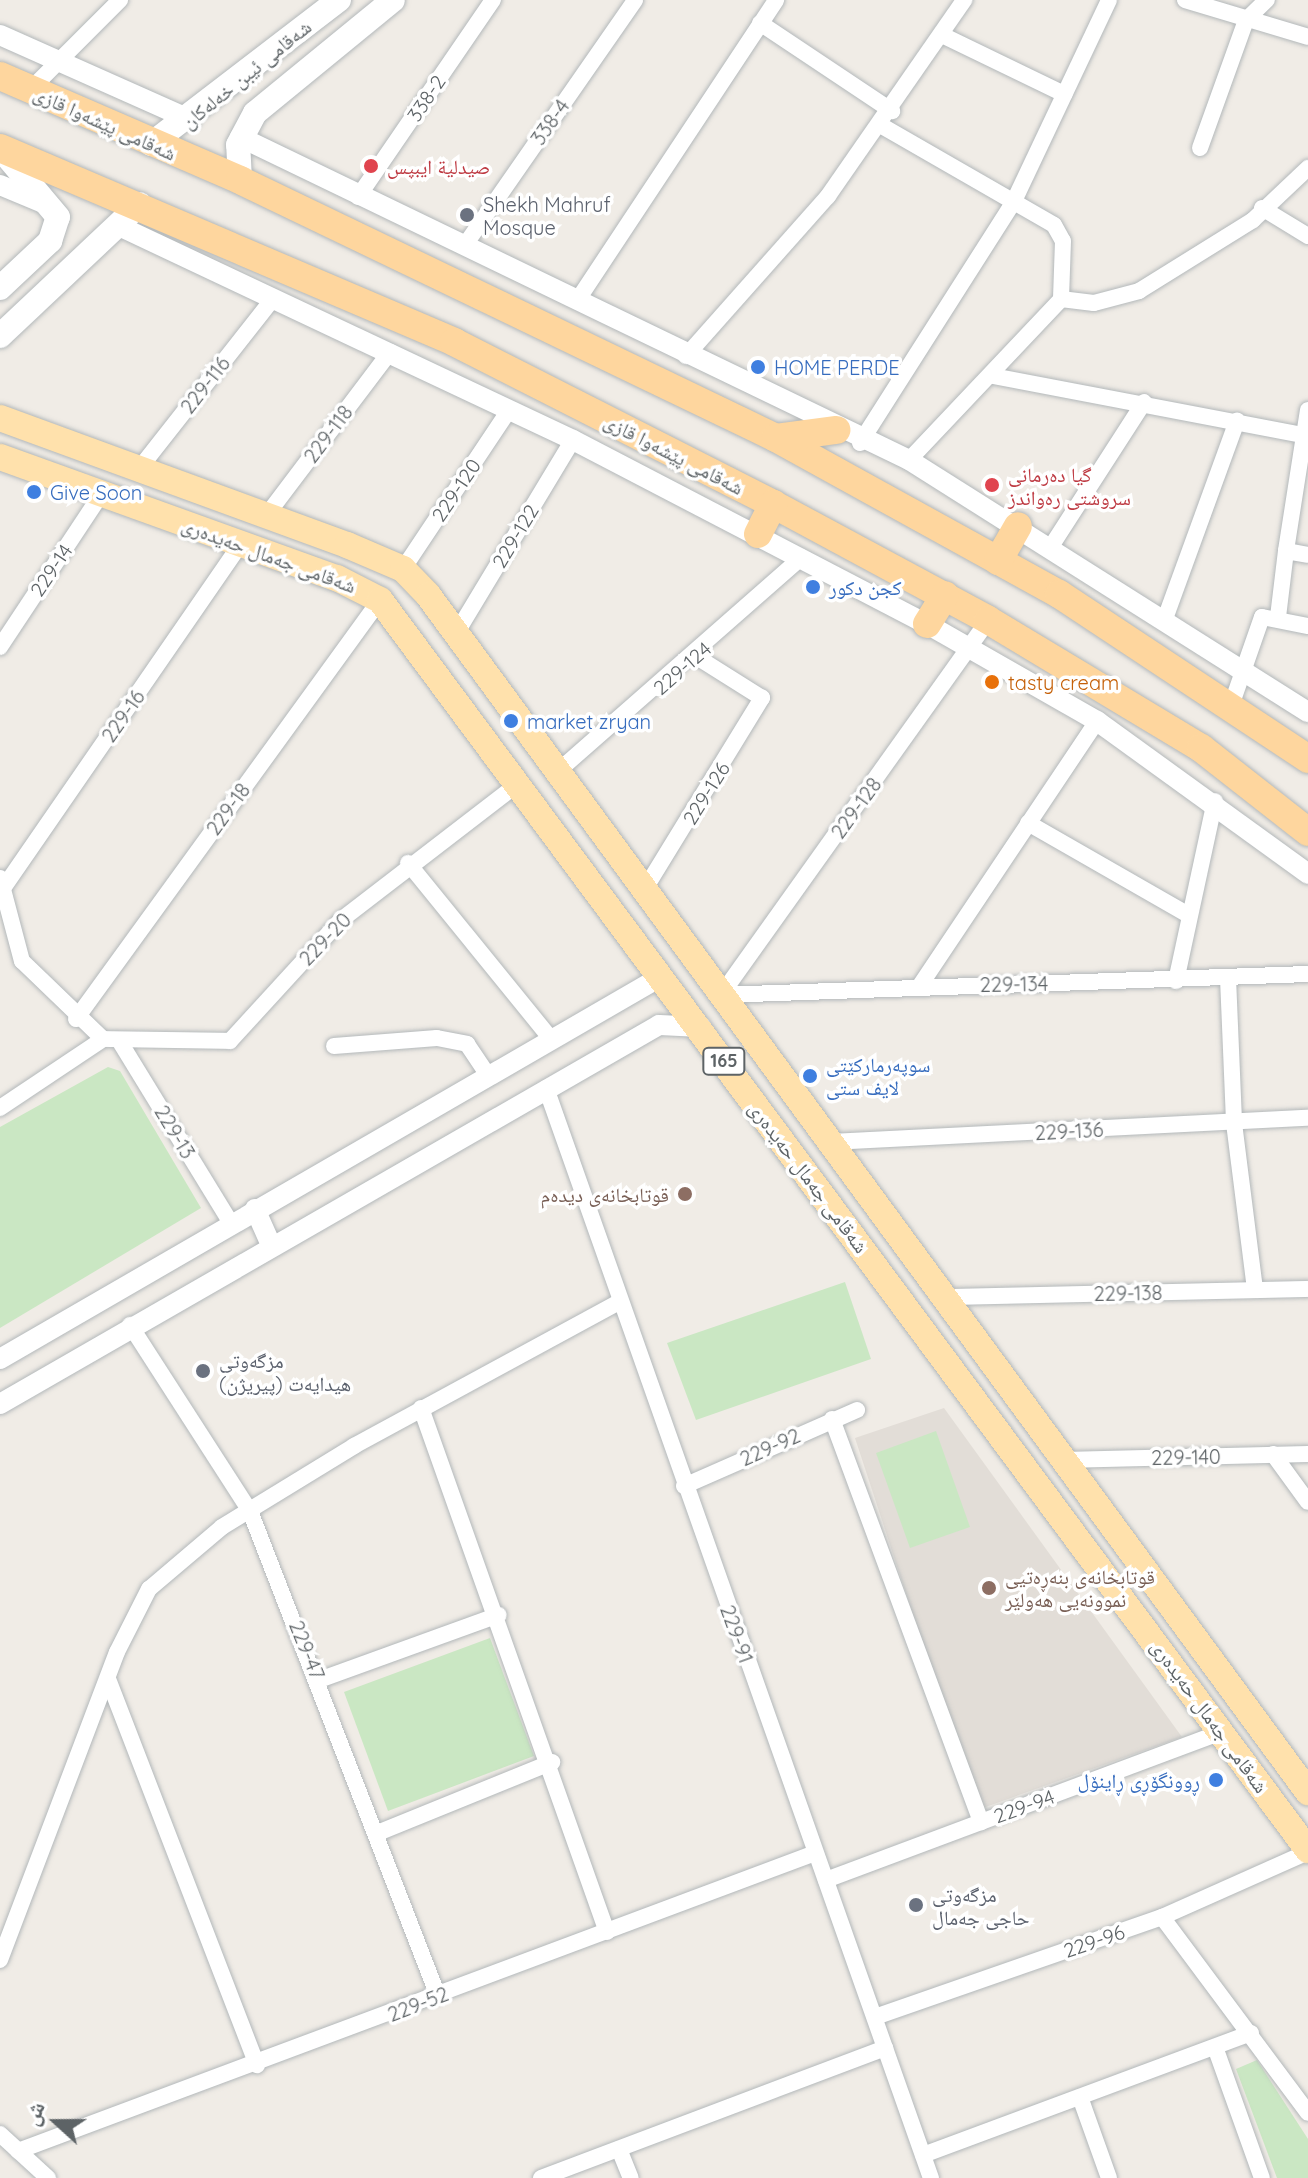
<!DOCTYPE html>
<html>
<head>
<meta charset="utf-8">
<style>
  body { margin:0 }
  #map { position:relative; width:1308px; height:2178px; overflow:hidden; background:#f0ece6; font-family:Quicksand,"Noto Naskh Arabic",sans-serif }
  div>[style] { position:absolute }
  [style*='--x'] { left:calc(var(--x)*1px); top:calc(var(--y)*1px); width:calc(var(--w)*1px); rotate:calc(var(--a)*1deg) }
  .education>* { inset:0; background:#e2ddd7 }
  .green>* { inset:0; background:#cae7c3 }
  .roads { filter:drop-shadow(0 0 2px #b3b8ba) drop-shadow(0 0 2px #b3b8ba) }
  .minor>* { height:16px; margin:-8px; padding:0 8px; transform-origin:8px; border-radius:8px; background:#fff }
  .tertiary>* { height:20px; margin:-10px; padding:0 10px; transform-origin:10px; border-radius:10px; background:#fff }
  .secondary>* { height:24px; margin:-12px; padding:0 12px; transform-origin:12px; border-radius:12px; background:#fff }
  .primary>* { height:26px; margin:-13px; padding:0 13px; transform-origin:13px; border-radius:13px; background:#ffe1ac }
  .trunk>* { height:28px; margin:-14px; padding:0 14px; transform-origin:14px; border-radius:14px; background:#fed69e }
  .dots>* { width:22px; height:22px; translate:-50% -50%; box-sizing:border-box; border:4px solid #fff; border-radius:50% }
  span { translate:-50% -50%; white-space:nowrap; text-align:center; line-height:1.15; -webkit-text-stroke:7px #fff; paint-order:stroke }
  .shield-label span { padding:2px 6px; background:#fff; border:2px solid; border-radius:6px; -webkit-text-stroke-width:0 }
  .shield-label { font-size:18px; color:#5d6366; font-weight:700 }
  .street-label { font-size:20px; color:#5d6366 }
  .health-label { font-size:20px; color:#be3a42 }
  .left { translate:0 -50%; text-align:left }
  .worship-label { font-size:20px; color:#5b616d }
  .shop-label { font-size:20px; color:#366cbe }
  .right { translate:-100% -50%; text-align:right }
  .food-label { font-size:20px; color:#c56008 }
  .education-label { font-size:20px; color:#785e54 }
  .north { position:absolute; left:16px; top:2082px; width:80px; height:80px; -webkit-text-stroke:6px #fff; paint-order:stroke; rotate:291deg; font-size:22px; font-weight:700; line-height:32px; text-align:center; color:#5d6366 }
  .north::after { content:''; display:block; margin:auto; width:28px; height:36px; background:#5d6366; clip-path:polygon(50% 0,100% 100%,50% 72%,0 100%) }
</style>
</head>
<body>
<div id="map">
  <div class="education">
    <div style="clip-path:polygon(944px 1408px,1182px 1737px,977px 1810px,855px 1438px)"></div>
  </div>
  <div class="green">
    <div style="clip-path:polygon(108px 1067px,120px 1071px,201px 1208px,0 1328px,0 1127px)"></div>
    <div style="clip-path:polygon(845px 1282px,871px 1359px,696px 1420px,667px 1343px)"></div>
    <div style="clip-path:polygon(936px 1431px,970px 1527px,910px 1548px,876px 1453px)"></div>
    <div style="clip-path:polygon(490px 1638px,534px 1756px,388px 1811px,344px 1692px)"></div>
    <div style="clip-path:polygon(1257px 2060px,1308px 2139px,1308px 2178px,1277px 2178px,1236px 2069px)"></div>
  </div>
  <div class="roads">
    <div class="minor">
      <div style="--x:1185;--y:0;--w:128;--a:16.7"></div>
      <div style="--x:760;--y:23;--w:159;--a:33.7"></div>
      <div style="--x:942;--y:35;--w:136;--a:25.8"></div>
      <div style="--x:31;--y:89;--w:126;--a:-45"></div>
      <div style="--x:882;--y:126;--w:198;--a:29.9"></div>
      <div style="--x:1054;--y:225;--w:18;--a:61"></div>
      <div style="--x:1063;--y:241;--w:58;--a:92"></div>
      <div style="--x:1200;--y:148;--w:136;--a:-70.2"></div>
      <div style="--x:1246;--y:20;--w:29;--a:-44"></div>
      <div style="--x:358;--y:197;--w:239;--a:-55.6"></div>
      <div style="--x:1262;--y:208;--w:54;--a:31.3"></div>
      <div style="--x:465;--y:245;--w:298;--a:-55.2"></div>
      <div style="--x:577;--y:301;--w:361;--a:-56.5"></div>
      <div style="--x:686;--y:356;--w:214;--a:-48.4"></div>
      <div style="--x:828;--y:196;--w:239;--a:-55.2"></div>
      <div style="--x:993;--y:376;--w:321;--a:10.8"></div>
      <div style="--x:1308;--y:410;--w:143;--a:98.9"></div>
      <div style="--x:1286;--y:551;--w:22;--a:10"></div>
      <div style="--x:860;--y:443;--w:287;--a:-57.5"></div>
      <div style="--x:1014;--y:201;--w:222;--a:-64.7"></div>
      <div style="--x:909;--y:460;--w:221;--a:-46.6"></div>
      <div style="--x:1061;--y:299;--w:33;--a:7"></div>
      <div style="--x:1094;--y:303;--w:47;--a:-14.9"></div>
      <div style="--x:1139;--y:291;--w:134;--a:-31.9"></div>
      <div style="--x:1253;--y:220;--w:76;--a:-43.4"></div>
      <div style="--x:139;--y:469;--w:215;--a:-51.8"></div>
      <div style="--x:266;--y:516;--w:206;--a:-52.9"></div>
      <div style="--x:1052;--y:545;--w:170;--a:-57.2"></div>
      <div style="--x:403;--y:569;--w:191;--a:-56.3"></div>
      <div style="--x:1166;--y:616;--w:208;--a:-70"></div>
      <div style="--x:1278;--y:617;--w:66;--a:-83.1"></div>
      <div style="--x:457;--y:632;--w:224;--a:-58.9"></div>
      <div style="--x:0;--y:647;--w:185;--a:-56.5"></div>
      <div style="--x:1232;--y:703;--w:91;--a:-70.8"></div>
      <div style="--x:1262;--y:617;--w:47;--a:11.1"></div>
      <div style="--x:556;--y:773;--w:327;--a:-41.3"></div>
      <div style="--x:1028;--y:823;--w:183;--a:29.8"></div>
      <div style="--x:408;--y:863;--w:228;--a:50.9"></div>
      <div style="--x:0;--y:878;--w:86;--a:75.2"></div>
      <div style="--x:22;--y:961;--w:112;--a:43.9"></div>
      <div style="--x:103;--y:1039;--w:127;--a:0.9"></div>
      <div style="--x:230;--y:1041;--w:164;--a:-47.5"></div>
      <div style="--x:341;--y:920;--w:225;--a:-37.6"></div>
      <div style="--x:4;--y:887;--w:417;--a:-55.4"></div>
      <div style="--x:643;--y:892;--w:228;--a:-58.5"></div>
      <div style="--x:762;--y:698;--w:77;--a:-147.8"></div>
      <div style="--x:1228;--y:978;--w:145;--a:87.6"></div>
      <div style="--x:1234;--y:1123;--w:168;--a:82.8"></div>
      <div style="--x:1176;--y:981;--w:184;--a:-77.8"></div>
      <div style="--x:919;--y:987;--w:320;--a:-56.2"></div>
      <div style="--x:721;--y:995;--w:587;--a:-2.05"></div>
      <div style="--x:721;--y:995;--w:460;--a:-54.5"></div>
      <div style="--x:76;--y:1019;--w:518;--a:-54.04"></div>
      <div style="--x:120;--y:1042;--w:212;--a:58.5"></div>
      <div style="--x:334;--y:1046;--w:103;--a:-4.4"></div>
      <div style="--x:437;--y:1038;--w:31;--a:11"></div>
      <div style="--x:467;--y:1044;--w:40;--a:56"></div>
      <div style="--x:546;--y:1088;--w:1156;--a:70.55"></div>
      <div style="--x:0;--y:1108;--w:124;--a:-33.8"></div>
      <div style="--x:829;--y:1142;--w:480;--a:-2.9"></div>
      <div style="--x:948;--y:1297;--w:360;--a:-1.3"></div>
      <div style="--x:130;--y:1325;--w:221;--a:57.2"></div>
      <div style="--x:250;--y:1511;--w:520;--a:68.81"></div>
      <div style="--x:421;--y:1408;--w:556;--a:70.46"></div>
      <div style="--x:832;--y:1419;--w:430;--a:69.7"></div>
      <div style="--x:1273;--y:1454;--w:59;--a:53.9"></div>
      <div style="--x:1063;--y:1460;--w:245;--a:-1.4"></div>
      <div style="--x:684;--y:1486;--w:189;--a:-23.7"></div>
      <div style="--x:108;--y:1679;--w:414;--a:68.9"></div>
      <div style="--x:319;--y:1680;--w:191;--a:-19.9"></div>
      <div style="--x:380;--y:1832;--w:186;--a:-22.1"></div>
      <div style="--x:826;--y:1880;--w:423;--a:-20.5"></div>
      <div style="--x:1162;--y:1917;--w:244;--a:53.3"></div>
      <div style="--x:0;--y:1960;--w:329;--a:-69.2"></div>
      <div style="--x:117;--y:1652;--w:71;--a:-63.1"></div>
      <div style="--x:149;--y:1589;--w:96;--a:-40.3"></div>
      <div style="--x:222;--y:1527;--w:155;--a:-31.5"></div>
      <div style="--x:354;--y:1446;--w:302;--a:-28.5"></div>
      <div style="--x:875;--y:2017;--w:304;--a:-19.2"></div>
      <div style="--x:1162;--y:1917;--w:160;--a:-24"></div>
      <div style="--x:1215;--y:2047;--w:139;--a:70.3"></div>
      <div style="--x:1080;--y:2097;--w:86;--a:70.3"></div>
      <div style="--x:0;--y:2134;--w:65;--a:42.5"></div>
      <div style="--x:619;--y:2149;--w:31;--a:68"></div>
      <div style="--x:18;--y:2151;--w:851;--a:-20.5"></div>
      <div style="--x:923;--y:2155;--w:350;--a:-20.4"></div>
      <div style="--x:541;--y:2178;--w:368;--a:-20.7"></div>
    </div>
    <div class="tertiary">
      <div style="--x:0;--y:35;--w:209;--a:24"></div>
      <div style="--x:240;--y:137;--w:743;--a:25.77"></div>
      <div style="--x:909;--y:460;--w:472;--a:32.3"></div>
      <div style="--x:0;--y:185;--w:52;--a:22.6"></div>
      <div style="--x:119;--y:226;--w:502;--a:25.24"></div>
      <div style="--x:573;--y:440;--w:399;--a:27.5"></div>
      <div style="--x:927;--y:624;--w:196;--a:29.7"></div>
      <div style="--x:1097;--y:721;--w:261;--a:35.9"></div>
      <div style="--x:255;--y:1209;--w:39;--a:66"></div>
      <div style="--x:0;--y:1359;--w:765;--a:-30.05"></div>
      <div style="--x:0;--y:1404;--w:760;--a:-29.9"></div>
      <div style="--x:659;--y:1025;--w:42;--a:2.7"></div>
    </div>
    <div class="secondary">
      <div style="--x:151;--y:144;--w:237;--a:-37.5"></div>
      <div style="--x:240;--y:180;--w:35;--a:-93"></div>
      <div style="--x:238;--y:145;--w:36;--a:-62"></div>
      <div style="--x:255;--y:113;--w:178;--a:-39.3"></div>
      <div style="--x:0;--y:288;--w:69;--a:-43.2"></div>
      <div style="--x:50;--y:241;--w:25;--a:-72"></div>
      <div style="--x:58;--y:217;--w:82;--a:-130.1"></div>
      <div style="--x:0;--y:336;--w:192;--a:-43.3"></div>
    </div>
    <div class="primary">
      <div style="--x:0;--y:418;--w:370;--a:20.1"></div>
      <div style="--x:347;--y:545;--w:61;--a:23.2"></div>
      <div style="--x:403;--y:569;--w:36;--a:46"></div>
      <div style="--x:428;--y:595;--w:1486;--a:53.68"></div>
      <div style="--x:0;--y:457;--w:358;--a:19.8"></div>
      <div style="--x:337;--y:578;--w:48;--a:27.1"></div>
      <div style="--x:380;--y:600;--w:1557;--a:53.41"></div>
    </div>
    <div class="trunk">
      <div style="--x:0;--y:76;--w:262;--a:23.4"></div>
      <div style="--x:240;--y:180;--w:595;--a:25.7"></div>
      <div style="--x:776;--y:438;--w:323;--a:28.9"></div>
      <div style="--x:1059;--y:594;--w:299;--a:33.5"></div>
      <div style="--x:0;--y:148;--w:494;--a:23.1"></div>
      <div style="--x:454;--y:342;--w:358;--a:26.9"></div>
      <div style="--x:773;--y:504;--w:244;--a:28.3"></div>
      <div style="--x:988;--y:620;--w:249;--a:31"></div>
      <div style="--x:1201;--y:748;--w:136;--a:38.1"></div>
      <div style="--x:776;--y:438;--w:61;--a:-7.6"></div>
      <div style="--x:758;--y:534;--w:34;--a:-63"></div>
      <div style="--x:998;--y:561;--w:40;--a:-60.3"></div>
      <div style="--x:927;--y:624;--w:34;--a:-58"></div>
    </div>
  </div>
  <div class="dots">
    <div style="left:371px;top:166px;background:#e0444e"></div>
    <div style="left:467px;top:215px;background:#6b7280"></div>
    <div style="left:758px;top:367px;background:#3f7fe0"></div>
    <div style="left:992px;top:485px;background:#e0444e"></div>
    <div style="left:34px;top:492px;background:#3f7fe0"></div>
    <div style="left:813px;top:587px;background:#3f7fe0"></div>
    <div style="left:992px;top:682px;background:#e8710a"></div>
    <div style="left:511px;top:721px;background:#3f7fe0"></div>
    <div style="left:810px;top:1076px;background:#3f7fe0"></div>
    <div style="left:685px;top:1194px;background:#8d6e63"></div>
    <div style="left:203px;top:1371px;background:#6b7280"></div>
    <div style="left:989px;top:1588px;background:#8d6e63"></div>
    <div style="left:1216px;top:1780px;background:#3f7fe0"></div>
    <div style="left:916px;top:1905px;background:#6b7280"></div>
  </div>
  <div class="shield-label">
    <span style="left:724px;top:1061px">165</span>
  </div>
  <div class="street-label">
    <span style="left:246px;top:74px;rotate:-39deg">شەقامی ئیبن خەلەکان</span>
    <span style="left:426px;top:98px;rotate:-56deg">338-2</span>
    <span style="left:550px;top:122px;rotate:-55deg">338-4</span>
    <span style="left:105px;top:123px;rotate:24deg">شەقامی پێشەوا قازی</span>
    <span style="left:205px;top:385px;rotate:-52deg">229-116</span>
    <span style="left:328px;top:434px;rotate:-53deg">229-118</span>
    <span style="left:674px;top:454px;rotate:27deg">شەقامی پێشەوا قازی</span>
    <span style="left:456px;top:490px;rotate:-56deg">229-120</span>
    <span style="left:515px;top:536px;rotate:-59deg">229-122</span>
    <span style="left:269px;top:555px;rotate:20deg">شەقامی جەمال حەیدەری</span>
    <span style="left:51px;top:570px;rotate:-56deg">229-14</span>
    <span style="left:682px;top:668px;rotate:-41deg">229-124</span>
    <span style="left:123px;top:716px;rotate:-55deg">229-16</span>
    <span style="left:706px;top:793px;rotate:-58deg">229-126</span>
    <span style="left:856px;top:808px;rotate:-54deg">229-128</span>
    <span style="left:228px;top:809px;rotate:-54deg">229-18</span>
    <span style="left:325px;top:939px;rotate:-46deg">229-20</span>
    <span style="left:1014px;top:984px;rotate:-1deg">229-134</span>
    <span style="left:1069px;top:1131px;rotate:-3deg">229-136</span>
    <span style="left:175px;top:1132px;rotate:59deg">229-13</span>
    <span style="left:809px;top:1177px;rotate:53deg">شەقامی جەمال حەیدەری</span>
    <span style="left:1128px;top:1293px;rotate:-1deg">229-138</span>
    <span style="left:770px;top:1447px;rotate:-24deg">229-92</span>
    <span style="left:1186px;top:1457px;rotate:-1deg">229-140</span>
    <span style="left:737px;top:1634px;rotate:70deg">229-91</span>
    <span style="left:307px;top:1650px;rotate:68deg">229-47</span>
    <span style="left:1210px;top:1716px;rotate:54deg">شەقامی جەمال حەیدەری</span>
    <span style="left:1024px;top:1806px;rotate:-20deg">229-94</span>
    <span style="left:1094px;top:1941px;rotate:-19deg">229-96</span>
    <span style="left:418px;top:2004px;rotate:-21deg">229-52</span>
  </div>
  <div class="health-label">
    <span class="left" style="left:387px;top:166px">صيدلية ایبپس</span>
    <span class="left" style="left:1008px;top:486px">گیا دەرمانی<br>سروشتی رەواندز</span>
  </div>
  <div class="worship-label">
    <span class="left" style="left:483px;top:216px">Shekh Mahruf<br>Mosque</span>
    <span class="left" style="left:219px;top:1372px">مزگه‌وتی<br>هیدایه‌ت (پیریژن)</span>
    <span class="left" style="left:932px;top:1906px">مزگەوتی<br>حاجی جەمال</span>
  </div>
  <div class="shop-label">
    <span class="left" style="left:774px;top:367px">HOME PERDE</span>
    <span class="left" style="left:50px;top:492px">Give Soon</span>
    <span class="left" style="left:829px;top:587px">كجن دكور</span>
    <span class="left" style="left:527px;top:721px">market zryan</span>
    <span class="left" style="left:826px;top:1076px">سوپەرمارکێتی<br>لایف ستی</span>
    <span class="right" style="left:1200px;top:1780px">ڕوونگۆڕی ڕاینۆل</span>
  </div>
  <div class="food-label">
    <span class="left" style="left:1008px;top:682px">tasty cream</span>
  </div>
  <div class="education-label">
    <span class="right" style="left:669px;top:1194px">قوتابخانەی دیدەم</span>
    <span class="left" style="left:1005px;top:1588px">قوتابخانەی بنەڕەتیی<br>نموونەیی هەولێر</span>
  </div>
  <div class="north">ش</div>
</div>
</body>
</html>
